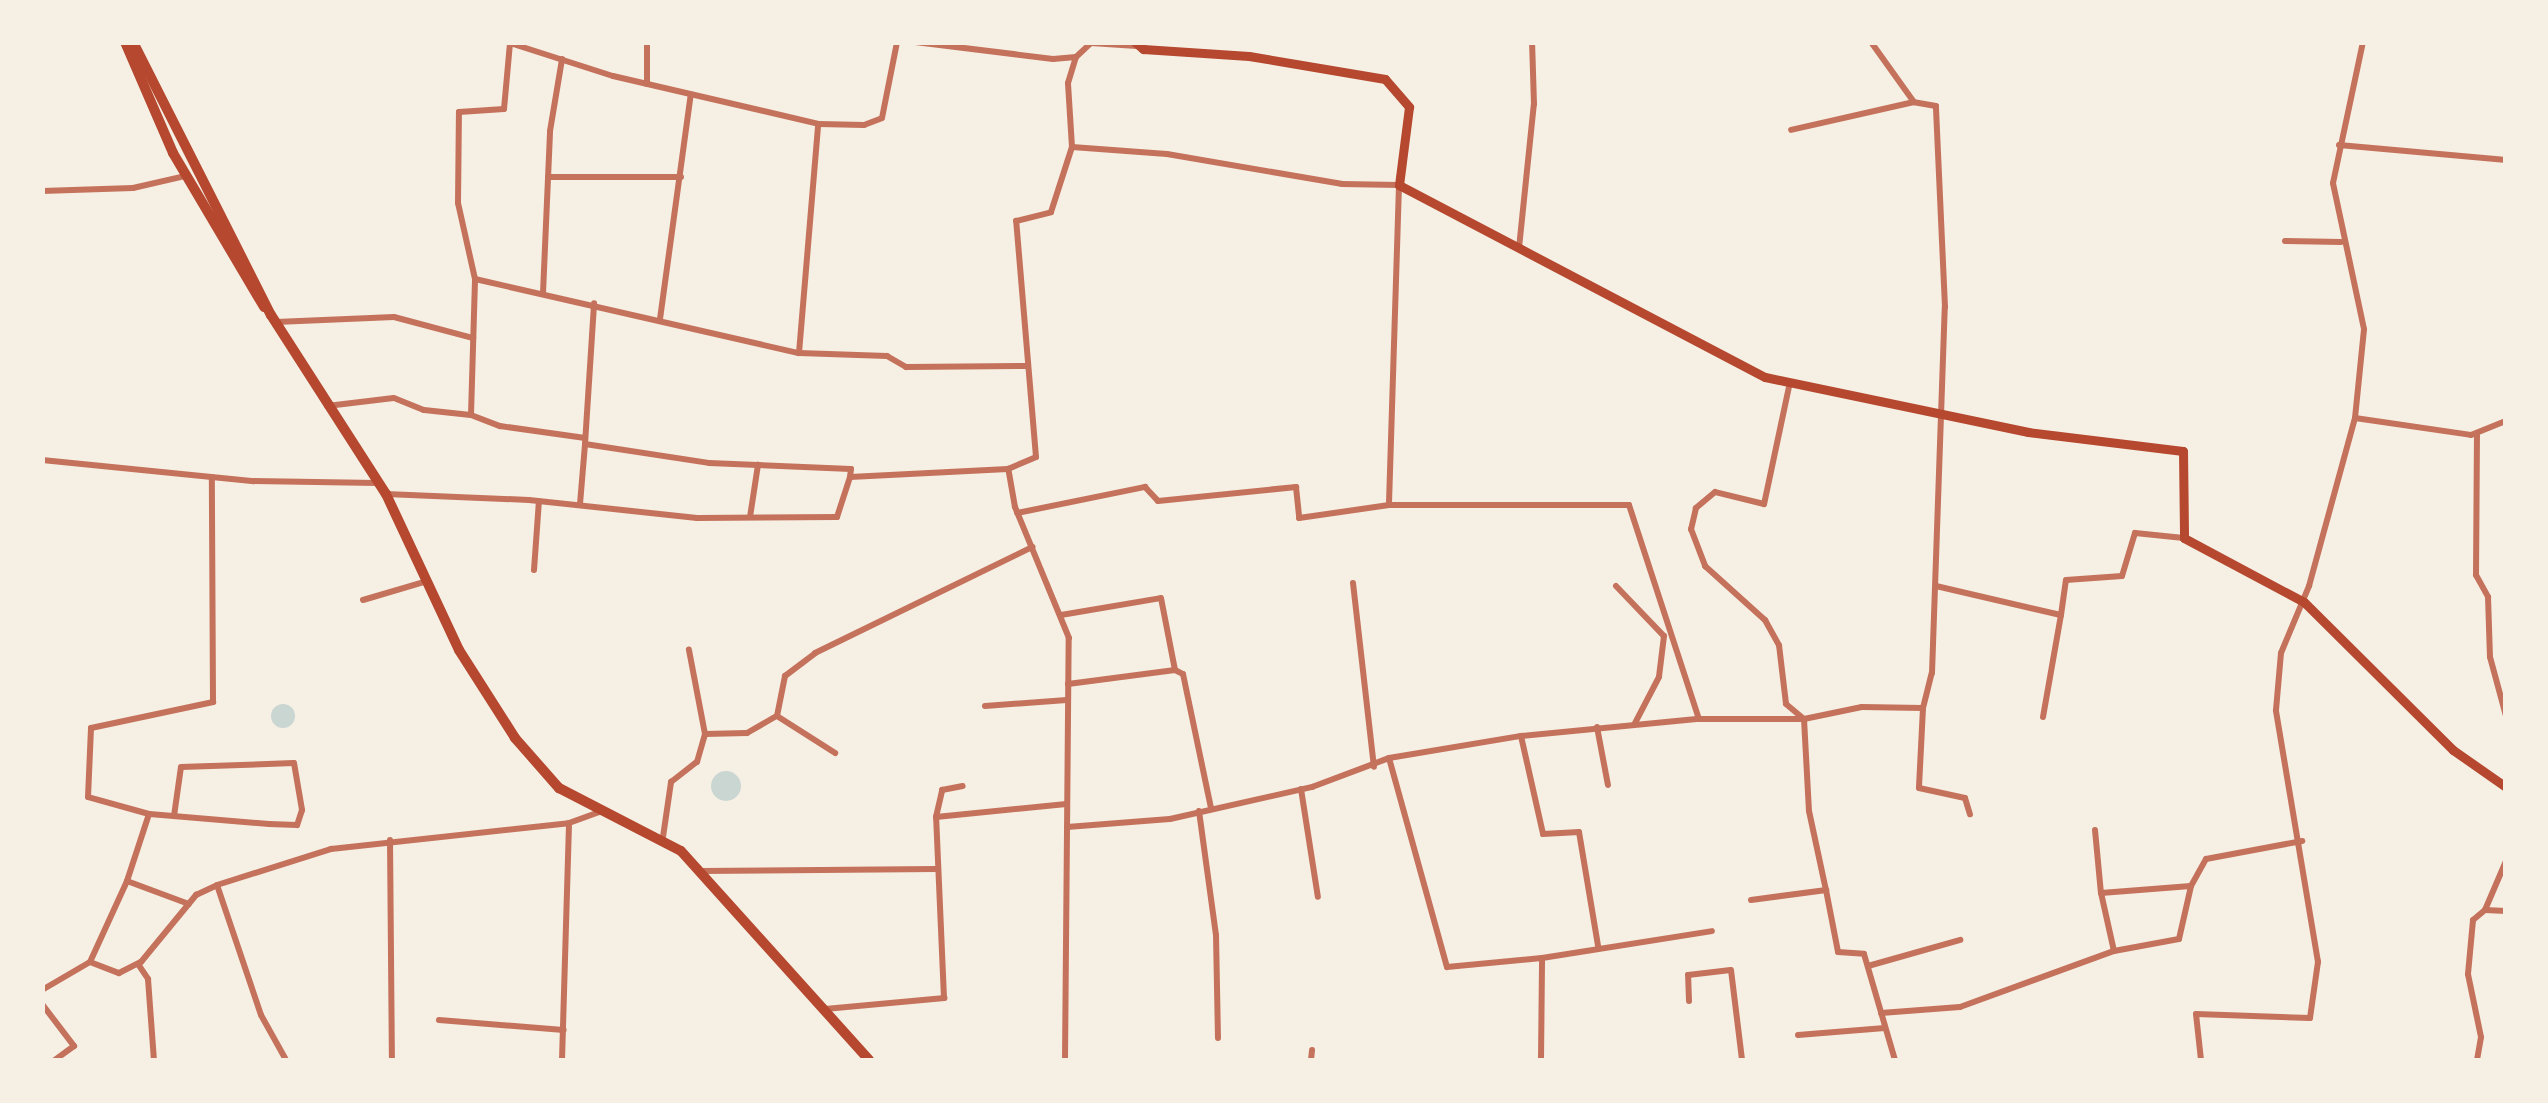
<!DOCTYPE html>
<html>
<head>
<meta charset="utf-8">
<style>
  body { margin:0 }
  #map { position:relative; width:2548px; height:1103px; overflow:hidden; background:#f6efe4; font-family:"IBM Plex Sans",sans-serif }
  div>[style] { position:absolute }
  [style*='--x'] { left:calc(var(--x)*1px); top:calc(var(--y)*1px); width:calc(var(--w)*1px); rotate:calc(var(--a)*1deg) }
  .water>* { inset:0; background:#c9d6d2 }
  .round { border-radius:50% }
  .minor>* { height:6px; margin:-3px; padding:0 3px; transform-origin:3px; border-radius:3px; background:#c5725c }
  .secondary>* { height:9px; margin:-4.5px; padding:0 4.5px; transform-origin:4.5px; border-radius:4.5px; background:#b5482f }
  .trunk>* { height:10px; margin:-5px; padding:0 5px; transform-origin:5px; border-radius:5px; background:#b5482f }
  span { translate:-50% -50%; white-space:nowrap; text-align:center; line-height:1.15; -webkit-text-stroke:10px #f6efe4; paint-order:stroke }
  .frame { position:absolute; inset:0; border:45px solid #f6efe4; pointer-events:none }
</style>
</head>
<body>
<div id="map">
  <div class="water">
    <div class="round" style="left:271px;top:704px;width:24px;height:24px"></div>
    <div class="round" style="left:711px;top:771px;width:30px;height:30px"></div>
  </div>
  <div class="minor">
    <div style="--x:647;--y:42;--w:42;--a:90"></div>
    <div style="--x:915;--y:42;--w:139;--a:7"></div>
    <div style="--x:1053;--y:59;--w:23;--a:-5"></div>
    <div style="--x:1076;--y:57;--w:21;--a:-43"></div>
    <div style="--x:1091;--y:43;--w:46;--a:3.7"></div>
    <div style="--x:1871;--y:42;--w:74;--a:54.4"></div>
    <div style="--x:2339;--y:145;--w:168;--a:5.1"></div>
    <div style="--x:1072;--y:147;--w:95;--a:4.2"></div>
    <div style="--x:1167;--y:154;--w:178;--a:9.7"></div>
    <div style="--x:1342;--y:184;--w:57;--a:1"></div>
    <div style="--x:1399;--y:185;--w:320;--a:91.8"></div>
    <div style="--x:548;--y:177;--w:133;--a:0"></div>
    <div style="--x:42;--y:191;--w:91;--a:-1.9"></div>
    <div style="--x:133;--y:188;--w:53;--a:-13"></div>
    <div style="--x:2285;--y:241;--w:56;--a:1"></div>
    <div style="--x:1519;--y:248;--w:145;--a:-84.1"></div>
    <div style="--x:1534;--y:104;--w:62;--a:-91.8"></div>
    <div style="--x:475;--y:279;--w:332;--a:12.9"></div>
    <div style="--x:799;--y:353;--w:88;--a:2"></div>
    <div style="--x:887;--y:356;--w:22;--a:30"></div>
    <div style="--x:906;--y:367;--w:121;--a:-0.5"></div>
    <div style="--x:543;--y:293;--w:162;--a:-87.5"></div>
    <div style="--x:550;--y:131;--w:73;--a:-80.5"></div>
    <div style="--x:660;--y:319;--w:227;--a:-82.2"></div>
    <div style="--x:276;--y:322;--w:118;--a:-2.4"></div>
    <div style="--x:394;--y:317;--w:82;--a:14.9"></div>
    <div style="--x:799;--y:353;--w:229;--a:-85.2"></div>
    <div style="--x:1790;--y:382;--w:125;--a:102"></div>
    <div style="--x:1764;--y:504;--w:50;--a:-166.2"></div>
    <div style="--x:1715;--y:492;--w:25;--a:140"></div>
    <div style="--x:1696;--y:508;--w:22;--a:103"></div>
    <div style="--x:1691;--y:529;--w:40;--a:69"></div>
    <div style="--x:1705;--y:566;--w:81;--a:42"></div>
    <div style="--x:1765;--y:620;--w:29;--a:61"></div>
    <div style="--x:1779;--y:645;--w:59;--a:83.2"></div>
    <div style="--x:1786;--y:704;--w:23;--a:40"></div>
    <div style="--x:1804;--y:719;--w:92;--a:86.9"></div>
    <div style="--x:1809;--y:811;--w:81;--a:77.9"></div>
    <div style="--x:327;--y:406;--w:67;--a:-6.8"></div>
    <div style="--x:394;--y:398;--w:32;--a:22"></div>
    <div style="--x:424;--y:410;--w:47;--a:6.1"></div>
    <div style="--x:471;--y:415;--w:136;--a:-88.3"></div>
    <div style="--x:475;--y:279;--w:78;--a:-102.6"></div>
    <div style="--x:458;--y:203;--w:91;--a:-89.4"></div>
    <div style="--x:459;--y:112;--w:45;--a:-3.8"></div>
    <div style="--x:504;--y:109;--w:66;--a:-84.8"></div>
    <div style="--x:510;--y:43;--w:108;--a:17.8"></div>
    <div style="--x:613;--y:76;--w:212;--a:13.1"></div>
    <div style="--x:819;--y:124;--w:45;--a:1.3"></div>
    <div style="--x:864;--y:125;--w:19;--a:-21"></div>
    <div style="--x:882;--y:118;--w:77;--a:-78.8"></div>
    <div style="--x:471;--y:415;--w:31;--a:21"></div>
    <div style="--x:500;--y:426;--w:86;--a:8"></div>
    <div style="--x:2355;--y:418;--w:117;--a:8.3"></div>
    <div style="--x:2471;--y:435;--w:38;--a:-22"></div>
    <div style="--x:2477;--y:433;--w:142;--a:90.4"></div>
    <div style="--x:2476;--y:575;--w:25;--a:61"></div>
    <div style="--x:2488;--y:597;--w:60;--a:88.1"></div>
    <div style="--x:2490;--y:657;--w:61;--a:74.8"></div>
    <div style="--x:585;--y:444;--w:141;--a:-86.3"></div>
    <div style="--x:42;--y:460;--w:213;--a:5.7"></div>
    <div style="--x:254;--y:481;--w:123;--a:0.9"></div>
    <div style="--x:386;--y:494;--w:143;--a:2.4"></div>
    <div style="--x:529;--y:500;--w:169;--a:6.1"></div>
    <div style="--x:697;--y:518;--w:140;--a:-0.4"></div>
    <div style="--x:837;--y:517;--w:42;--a:-72"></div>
    <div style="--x:850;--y:477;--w:158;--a:-2.9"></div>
    <div style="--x:580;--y:504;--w:60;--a:-85.2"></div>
    <div style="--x:585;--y:444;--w:125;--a:8.7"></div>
    <div style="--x:709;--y:463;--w:142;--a:2.4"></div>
    <div style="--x:851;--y:469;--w:8;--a:97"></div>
    <div style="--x:1017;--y:513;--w:131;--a:-11.5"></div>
    <div style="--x:1145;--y:487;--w:19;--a:47"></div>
    <div style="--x:1158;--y:501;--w:139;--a:-5.8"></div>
    <div style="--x:1296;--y:487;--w:31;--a:84"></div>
    <div style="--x:1299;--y:518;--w:91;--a:-8.2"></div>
    <div style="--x:1389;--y:505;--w:240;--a:0"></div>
    <div style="--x:1629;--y:505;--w:225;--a:71.9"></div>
    <div style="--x:750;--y:517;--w:53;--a:-81.3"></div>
    <div style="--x:534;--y:570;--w:69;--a:-85.9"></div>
    <div style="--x:1353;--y:583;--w:185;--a:83.5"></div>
    <div style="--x:1616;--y:586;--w:69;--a:46.2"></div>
    <div style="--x:1664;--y:636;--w:41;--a:97"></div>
    <div style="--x:1659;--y:677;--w:54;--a:117.5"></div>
    <div style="--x:1936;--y:586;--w:128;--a:13.1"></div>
    <div style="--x:2061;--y:615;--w:35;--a:-82"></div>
    <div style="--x:2066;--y:580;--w:56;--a:-4.1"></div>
    <div style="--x:2122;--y:576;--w:45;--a:-73.2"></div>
    <div style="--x:2135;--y:533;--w:49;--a:5.8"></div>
    <div style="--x:363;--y:600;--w:64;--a:-16.4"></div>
    <div style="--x:1061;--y:615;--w:101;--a:-9.6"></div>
    <div style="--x:1161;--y:598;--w:73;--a:79"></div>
    <div style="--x:1175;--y:670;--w:108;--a:172.5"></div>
    <div style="--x:1175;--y:670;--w:9;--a:27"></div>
    <div style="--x:1183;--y:674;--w:137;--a:78.2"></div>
    <div style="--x:985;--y:706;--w:82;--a:-4.2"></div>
    <div style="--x:1923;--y:708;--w:80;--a:92.9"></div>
    <div style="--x:1919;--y:788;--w:47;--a:12.3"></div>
    <div style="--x:1965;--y:798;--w:17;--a:73"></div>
    <div style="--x:777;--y:716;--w:69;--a:32.5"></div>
    <div style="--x:2043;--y:717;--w:104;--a:-80"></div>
    <div style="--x:1597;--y:727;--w:59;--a:79.3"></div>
    <div style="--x:705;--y:734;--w:42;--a:-1.4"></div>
    <div style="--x:747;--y:733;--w:34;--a:-30"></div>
    <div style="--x:777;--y:716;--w:41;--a:-78.7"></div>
    <div style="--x:785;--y:676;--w:38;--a:-37"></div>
    <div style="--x:815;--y:653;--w:242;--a:-26"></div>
    <div style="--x:1521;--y:736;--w:100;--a:77.3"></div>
    <div style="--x:1543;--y:834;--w:36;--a:-3"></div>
    <div style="--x:1579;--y:832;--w:116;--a:80.5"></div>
    <div style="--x:1389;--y:758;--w:217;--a:74.5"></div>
    <div style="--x:1447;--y:967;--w:95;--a:-5.4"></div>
    <div style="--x:1301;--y:789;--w:109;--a:81.1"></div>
    <div style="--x:1199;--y:811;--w:125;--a:82.2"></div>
    <div style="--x:1216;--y:935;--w:103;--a:88.9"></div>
    <div style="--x:149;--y:814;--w:63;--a:-164.4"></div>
    <div style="--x:88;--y:797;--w:69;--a:-87.5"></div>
    <div style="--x:91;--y:728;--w:125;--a:-12"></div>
    <div style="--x:213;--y:702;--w:225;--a:-90.3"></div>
    <div style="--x:174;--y:816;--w:49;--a:-81.9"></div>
    <div style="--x:181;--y:767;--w:113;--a:-2"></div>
    <div style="--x:294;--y:763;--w:48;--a:80.3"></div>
    <div style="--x:302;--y:810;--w:16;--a:108"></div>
    <div style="--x:297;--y:825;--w:28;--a:-178"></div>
    <div style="--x:269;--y:824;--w:120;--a:-175.2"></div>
    <div style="--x:149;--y:814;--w:71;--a:108.2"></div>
    <div style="--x:127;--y:881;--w:66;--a:20.4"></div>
    <div style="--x:936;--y:817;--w:28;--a:-77"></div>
    <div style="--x:942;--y:790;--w:21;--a:-11"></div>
    <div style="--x:1067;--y:827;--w:103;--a:-4.4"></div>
    <div style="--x:1170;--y:819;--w:146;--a:-12.7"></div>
    <div style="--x:1312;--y:787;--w:82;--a:-20.6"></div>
    <div style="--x:1389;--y:758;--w:134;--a:-9.5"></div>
    <div style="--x:1521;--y:736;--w:179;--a:-5.5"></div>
    <div style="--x:1699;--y:719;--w:105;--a:0"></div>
    <div style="--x:1804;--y:719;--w:59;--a:-11.7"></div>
    <div style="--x:1862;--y:707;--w:61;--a:0.9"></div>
    <div style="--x:1923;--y:708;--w:36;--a:-76"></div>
    <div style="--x:1932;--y:673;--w:366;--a:-88"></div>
    <div style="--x:1945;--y:307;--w:201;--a:-92.6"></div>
    <div style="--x:1936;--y:106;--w:22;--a:-170"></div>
    <div style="--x:1914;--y:102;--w:126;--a:167.2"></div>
    <div style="--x:2095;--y:830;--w:63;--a:84.6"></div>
    <div style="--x:663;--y:837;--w:56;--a:-81.7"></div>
    <div style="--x:671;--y:782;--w:33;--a:-38"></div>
    <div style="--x:697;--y:762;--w:29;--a:-74"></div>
    <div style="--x:705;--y:734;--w:86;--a:-100.8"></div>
    <div style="--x:390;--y:840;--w:220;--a:89.5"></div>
    <div style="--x:701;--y:871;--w:235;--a:-0.5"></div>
    <div style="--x:217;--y:885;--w:137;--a:71.3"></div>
    <div style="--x:261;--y:1015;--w:51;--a:60.9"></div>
    <div style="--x:1751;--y:900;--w:76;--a:-7.6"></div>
    <div style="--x:1826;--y:890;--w:63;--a:79"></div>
    <div style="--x:1838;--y:952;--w:26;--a:4"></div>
    <div style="--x:1864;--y:954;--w:110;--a:73.7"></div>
    <div style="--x:2485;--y:910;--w:21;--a:3"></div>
    <div style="--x:2114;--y:951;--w:66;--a:-10.5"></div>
    <div style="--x:2179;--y:939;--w:54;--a:-77.2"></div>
    <div style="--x:90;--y:962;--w:89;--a:-65.4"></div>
    <div style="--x:138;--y:964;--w:18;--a:56"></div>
    <div style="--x:148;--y:979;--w:81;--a:85.8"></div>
    <div style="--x:1868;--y:966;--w:96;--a:-15.8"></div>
    <div style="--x:42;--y:990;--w:56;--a:-30.3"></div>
    <div style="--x:90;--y:962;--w:31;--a:21"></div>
    <div style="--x:119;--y:973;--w:25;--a:-27"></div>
    <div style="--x:141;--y:962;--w:87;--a:-50.6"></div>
    <div style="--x:196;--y:895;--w:23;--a:-25"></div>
    <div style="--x:217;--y:885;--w:120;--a:-17.5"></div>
    <div style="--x:331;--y:849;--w:239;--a:-6.2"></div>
    <div style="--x:569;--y:823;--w:33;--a:-20"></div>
    <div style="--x:1689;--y:1001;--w:26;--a:-92"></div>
    <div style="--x:1688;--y:975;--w:43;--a:-6.6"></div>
    <div style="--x:1731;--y:970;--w:91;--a:83"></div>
    <div style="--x:42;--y:1004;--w:53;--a:52.7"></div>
    <div style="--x:74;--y:1046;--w:24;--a:144"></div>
    <div style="--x:825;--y:1009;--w:120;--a:-5.3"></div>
    <div style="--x:944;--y:998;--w:181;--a:-92.5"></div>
    <div style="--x:936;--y:817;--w:131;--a:-5.7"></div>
    <div style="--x:1881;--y:1013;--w:79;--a:-4.3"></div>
    <div style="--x:1960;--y:1007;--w:164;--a:-20"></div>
    <div style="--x:2114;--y:951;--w:59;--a:-102.6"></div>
    <div style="--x:2101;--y:893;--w:90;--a:-4.4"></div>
    <div style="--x:2191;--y:886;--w:31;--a:-61"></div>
    <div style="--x:2206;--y:859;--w:98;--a:-10.6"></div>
    <div style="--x:439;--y:1020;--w:125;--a:4.6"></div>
    <div style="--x:1798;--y:1035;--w:87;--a:-4.6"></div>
    <div style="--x:562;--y:1060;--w:237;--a:-88.3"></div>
    <div style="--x:1065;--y:1060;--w:422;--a:-89.5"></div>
    <div style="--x:1069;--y:638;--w:142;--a:-112.4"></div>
    <div style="--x:1015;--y:507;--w:39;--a:-100"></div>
    <div style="--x:1008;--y:469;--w:30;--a:-23"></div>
    <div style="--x:1036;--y:457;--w:237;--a:-94.8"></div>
    <div style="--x:1016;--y:221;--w:36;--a:-14"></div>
    <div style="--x:1051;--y:212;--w:68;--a:-72.1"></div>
    <div style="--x:1072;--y:147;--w:64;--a:-93.6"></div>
    <div style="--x:1068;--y:83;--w:27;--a:-73"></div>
    <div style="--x:1311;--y:1060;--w:10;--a:-84"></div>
    <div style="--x:1541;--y:1060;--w:102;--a:-89.4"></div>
    <div style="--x:1542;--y:958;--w:172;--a:-9"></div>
    <div style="--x:2201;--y:1060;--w:46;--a:-96.2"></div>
    <div style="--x:2196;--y:1014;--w:114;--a:2"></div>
    <div style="--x:2310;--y:1018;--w:57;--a:-81.9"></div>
    <div style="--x:2318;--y:962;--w:255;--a:-99.5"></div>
    <div style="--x:2276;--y:710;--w:57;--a:-85"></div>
    <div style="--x:2281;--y:653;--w:73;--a:-67.3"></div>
    <div style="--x:2309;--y:586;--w:174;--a:-74.7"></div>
    <div style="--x:2355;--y:418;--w:89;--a:-84.2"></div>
    <div style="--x:2364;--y:329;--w:149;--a:-102"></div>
    <div style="--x:2333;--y:183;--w:144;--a:-78"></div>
    <div style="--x:2477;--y:1060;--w:23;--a:-80"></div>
    <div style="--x:2481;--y:1037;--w:64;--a:-101.7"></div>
    <div style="--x:2468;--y:974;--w:54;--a:-84.7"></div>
    <div style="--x:2473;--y:920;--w:16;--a:-40"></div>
    <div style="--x:2485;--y:910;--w:53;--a:-66.8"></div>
  </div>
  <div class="secondary">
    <div style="--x:1135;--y:42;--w:11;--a:41"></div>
    <div style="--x:1143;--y:49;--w:106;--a:3.8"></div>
    <div style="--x:1249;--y:56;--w:138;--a:9.6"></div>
    <div style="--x:1385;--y:79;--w:37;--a:49"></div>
    <div style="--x:1409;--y:107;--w:79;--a:97.3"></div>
    <div style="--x:1399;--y:185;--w:413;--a:27.7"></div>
    <div style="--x:1765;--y:377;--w:269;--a:11.8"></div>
    <div style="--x:2028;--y:432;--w:156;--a:7"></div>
    <div style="--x:2183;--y:451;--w:87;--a:89.3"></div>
    <div style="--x:2184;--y:538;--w:136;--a:28.1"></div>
    <div style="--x:2304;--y:602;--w:210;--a:44.8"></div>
    <div style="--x:2453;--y:750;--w:65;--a:34.9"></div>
  </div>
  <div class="trunk">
    <div style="--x:125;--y:42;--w:121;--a:66.6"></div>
    <div style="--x:173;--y:153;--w:179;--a:59.4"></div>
    <div style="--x:133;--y:42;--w:306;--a:63.2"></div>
    <div style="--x:271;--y:315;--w:213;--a:57.3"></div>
    <div style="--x:386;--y:494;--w:172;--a:64.9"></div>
    <div style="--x:459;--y:650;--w:104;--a:57.5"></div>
    <div style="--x:515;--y:738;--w:67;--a:48.7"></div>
    <div style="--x:559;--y:788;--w:137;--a:27.3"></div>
    <div style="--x:681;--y:851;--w:281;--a:48"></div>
  </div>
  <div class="frame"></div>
</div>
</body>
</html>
